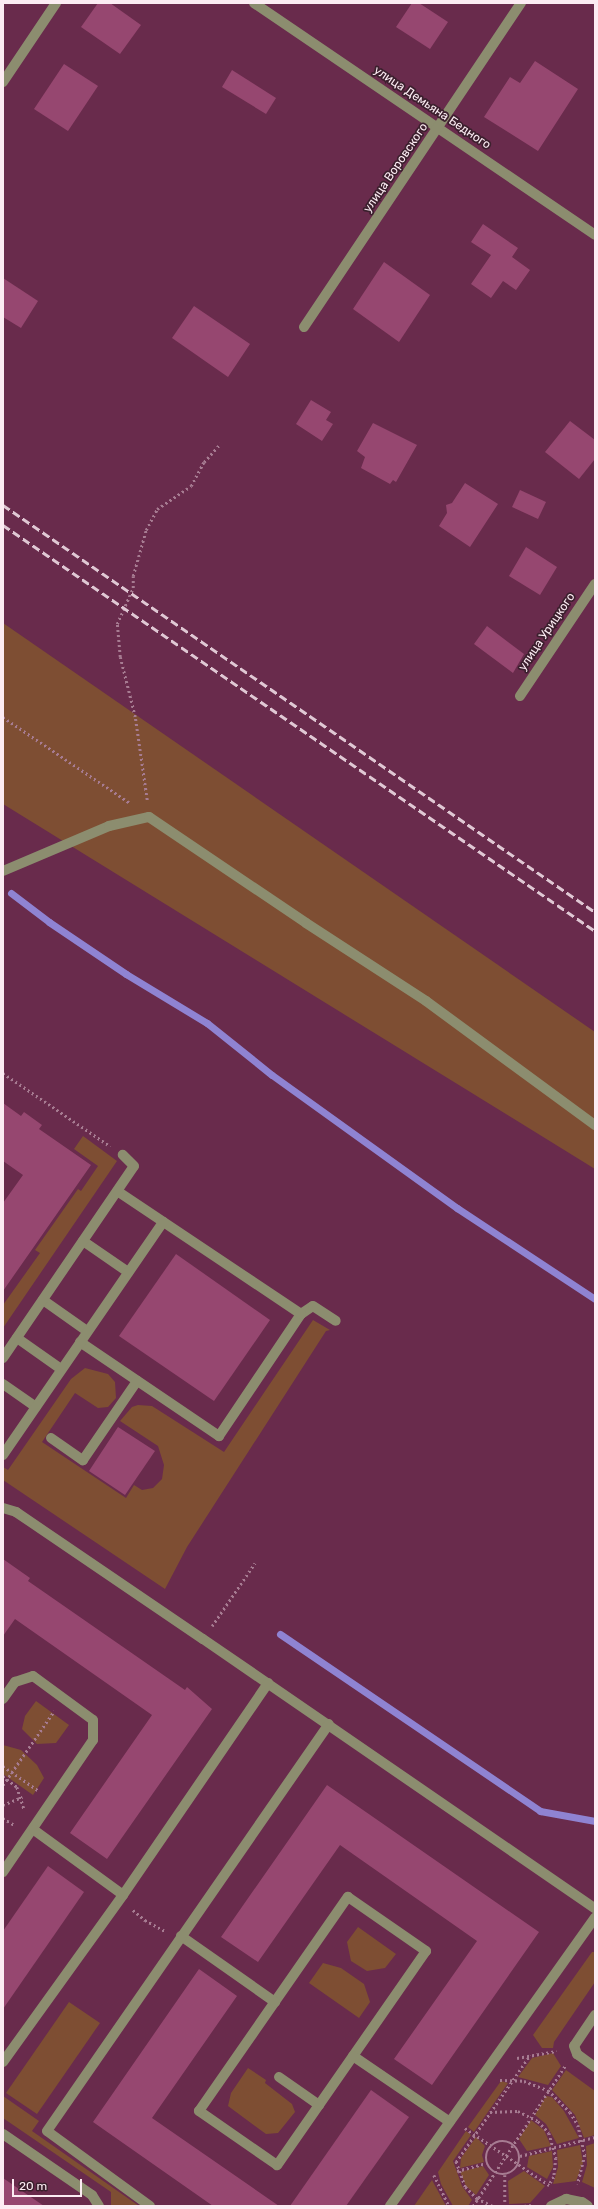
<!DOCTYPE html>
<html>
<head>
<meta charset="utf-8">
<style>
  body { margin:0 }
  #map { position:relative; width:598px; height:2209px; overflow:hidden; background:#692b4c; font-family:Rubik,sans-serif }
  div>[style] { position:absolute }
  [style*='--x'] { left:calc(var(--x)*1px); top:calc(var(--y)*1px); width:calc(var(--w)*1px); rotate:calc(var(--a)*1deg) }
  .green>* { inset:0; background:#7e4e33 }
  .stream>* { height:7px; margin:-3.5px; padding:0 3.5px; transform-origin:3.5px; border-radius:3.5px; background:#8f83d2 }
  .building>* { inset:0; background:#964770 }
  .path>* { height:2.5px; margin-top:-1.25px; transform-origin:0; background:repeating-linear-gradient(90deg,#a77c92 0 2px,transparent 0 5px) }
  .path>.ring { margin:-1.25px; padding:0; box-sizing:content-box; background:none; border:2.5px solid #a77c92; border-radius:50% }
  .minor>* { height:10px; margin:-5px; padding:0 5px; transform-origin:5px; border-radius:5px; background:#8c8d6f }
  .rail>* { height:3px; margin-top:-1.5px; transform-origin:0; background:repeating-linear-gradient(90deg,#e0c8d4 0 8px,transparent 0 12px) }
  span { translate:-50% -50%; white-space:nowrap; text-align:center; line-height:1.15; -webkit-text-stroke:3.5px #3c202e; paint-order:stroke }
  .street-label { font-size:12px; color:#fcecf3 }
  .frame { position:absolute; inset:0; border:4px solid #fcecf3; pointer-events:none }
  .scale { position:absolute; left:12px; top:2179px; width:70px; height:18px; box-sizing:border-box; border:2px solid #fcecf3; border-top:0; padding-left:5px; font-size:12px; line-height:14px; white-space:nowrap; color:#fcecf3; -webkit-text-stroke:3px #3c202e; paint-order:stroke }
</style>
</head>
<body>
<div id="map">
  <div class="green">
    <div style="clip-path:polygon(3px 623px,595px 1032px,595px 1169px,3px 804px)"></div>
    <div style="clip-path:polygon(83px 1136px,117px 1161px,3px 1328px,3px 1305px,40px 1253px,35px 1250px,78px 1189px,81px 1191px,98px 1166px,74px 1149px)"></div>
    <div style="clip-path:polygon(313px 1320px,330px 1330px,326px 1331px,187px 1547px,165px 1589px,3px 1480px,3px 1467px,8px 1470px,71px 1379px,85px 1368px,108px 1374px,115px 1382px,116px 1398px,108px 1407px,98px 1408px,75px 1393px,42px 1442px,126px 1498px,134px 1485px,142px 1490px,153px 1488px,162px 1479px,164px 1465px,158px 1446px,120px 1421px,132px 1407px,138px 1405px,152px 1406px,224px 1452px)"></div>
    <div style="clip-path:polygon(36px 1701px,69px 1725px,56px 1743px,37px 1744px,22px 1729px,25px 1716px)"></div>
    <div style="clip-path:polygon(3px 1745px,21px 1750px,37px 1765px,44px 1778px,33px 1795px,3px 1774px)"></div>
    <div style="clip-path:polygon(358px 1927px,396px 1954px,385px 1968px,367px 1971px,351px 1961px,347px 1942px)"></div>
    <div style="clip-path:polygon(592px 1952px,595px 1952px,595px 1982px,554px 2042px,553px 2048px,542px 2048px,533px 2035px)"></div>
    <div style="clip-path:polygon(323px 1963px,341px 1968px,364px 1984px,370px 2002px,359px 2018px,309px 1983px)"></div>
    <div style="clip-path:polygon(69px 2002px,100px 2023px,37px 2114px,6px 2093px)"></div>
    <div style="clip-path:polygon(553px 2053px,561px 2066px,548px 2085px,518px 2077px,532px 2058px)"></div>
    <div style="clip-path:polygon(248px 2068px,266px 2080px,265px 2083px,292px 2104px,295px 2112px,278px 2133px,266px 2134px,228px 2106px,231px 2093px)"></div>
    <div style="clip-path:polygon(566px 2070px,595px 2091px,595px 2135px,584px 2138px,575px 2115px,552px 2090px)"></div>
    <div style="clip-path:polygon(501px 2081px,508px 2083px,474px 2132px,468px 2127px)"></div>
    <div style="clip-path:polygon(3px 2096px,39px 2121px,32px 2131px,139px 2206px,111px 2206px,111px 2192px,3px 2118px)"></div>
    <div style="clip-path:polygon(546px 2096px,552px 2097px,564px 2111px,579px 2138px,557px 2144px,546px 2124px,535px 2115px)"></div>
    <div style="clip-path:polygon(531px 2120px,544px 2130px,551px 2146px,527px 2151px,519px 2139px)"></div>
    <div style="clip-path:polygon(466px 2131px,471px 2135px,453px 2161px,462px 2186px,472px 2200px,468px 2206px,453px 2206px,441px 2184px,438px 2172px)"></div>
    <div style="clip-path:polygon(476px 2137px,485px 2146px,482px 2155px,484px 2162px,460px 2168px,461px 2158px)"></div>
    <div style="clip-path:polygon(595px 2143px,595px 2188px,582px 2182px,587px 2165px,586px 2146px)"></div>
    <div style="clip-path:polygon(580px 2145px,583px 2163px,576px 2181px,553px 2184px,558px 2167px,557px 2150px)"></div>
    <div style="clip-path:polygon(552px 2151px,553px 2167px,547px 2179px,527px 2167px,529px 2156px)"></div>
    <div style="clip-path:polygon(483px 2166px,489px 2175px,476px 2195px,466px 2186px,460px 2172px)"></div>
    <div style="clip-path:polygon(524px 2171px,545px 2186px,530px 2203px,509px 2204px,508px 2181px)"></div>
    <div style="clip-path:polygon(432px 2180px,446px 2206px,414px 2206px)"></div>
  </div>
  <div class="stream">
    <div style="--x:11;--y:893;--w:48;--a:37.3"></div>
    <div style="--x:49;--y:922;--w:93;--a:34"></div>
    <div style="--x:126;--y:974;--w:95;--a:31.2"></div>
    <div style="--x:207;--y:1023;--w:83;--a:38.7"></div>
    <div style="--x:272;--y:1075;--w:228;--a:35.7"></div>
    <div style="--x:457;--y:1208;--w:165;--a:33.4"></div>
    <div style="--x:280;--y:1634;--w:315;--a:34.2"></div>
    <div style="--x:540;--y:1811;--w:56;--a:10.3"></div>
  </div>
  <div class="building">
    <div style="clip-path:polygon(98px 3px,110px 3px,141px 25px,120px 54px,81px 27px)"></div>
    <div style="clip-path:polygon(412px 3px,419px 3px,448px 22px,430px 49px,396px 27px)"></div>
    <div style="clip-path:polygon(535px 61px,578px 89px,538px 151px,484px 117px,510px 77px,520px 83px)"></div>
    <div style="clip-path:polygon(64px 64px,98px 86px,68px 131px,34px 109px)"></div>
    <div style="clip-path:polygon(232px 70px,276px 98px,266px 114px,222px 87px)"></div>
    <div style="clip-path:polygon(483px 224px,518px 248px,512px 257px,530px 270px,516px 290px,503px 281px,491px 298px,471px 284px,491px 255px,471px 242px)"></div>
    <div style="clip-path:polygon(384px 262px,430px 295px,399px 342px,353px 309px)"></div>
    <div style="clip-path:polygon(3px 278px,38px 301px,21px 328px,3px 317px)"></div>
    <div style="clip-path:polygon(194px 306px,250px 344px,228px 377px,172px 338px)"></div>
    <div style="clip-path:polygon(311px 400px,331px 412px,326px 420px,333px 424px,322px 441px,296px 424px)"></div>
    <div style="clip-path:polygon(570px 421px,595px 440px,595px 459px,579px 479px,545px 452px)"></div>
    <div style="clip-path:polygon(373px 423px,417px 445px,396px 482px,393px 480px,390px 484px,361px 468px,365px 457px,357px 451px)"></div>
    <div style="clip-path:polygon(465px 483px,498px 504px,470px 547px,439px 526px,447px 513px,446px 505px,452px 503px)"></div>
    <div style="clip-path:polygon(520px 490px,546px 502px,538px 519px,512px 507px)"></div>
    <div style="clip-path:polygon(526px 547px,557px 567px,540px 595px,509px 576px)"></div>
    <div style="clip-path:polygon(487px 626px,524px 654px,513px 673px,474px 644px)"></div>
    <div style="clip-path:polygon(3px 1103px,21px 1116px,24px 1112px,42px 1125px,39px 1129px,91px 1165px,3px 1291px,3px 1203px,23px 1175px,3px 1161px)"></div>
    <div style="clip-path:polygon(176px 1254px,270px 1320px,214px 1401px,119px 1336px)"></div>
    <div style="clip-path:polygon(118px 1427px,155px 1451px,125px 1495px,89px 1471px)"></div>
    <div style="clip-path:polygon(3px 1559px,30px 1578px,28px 1581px,185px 1690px,187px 1687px,212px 1709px,107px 1859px,70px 1833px,152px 1715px,15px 1619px,3px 1636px)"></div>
    <div style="clip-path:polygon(327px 1785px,539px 1932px,432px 2085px,394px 2059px,477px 1941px,340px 1845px,258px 1962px,221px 1937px)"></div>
    <div style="clip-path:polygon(48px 1866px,84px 1892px,3px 2009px,3px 1931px)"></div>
    <div style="clip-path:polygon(199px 1969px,237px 1996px,152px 2118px,279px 2206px,213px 2206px,93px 2122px)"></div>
    <div style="clip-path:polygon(371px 2090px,409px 2117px,346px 2206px,290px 2206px)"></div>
    <div style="clip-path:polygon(3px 2178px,44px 2206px,3px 2206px)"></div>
  </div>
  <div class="path">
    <div style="--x:3;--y:717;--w:153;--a:34.1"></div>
    <div style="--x:147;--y:800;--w:84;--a:-98.2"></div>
    <div style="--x:135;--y:717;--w:62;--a:-104"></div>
    <div style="--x:120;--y:657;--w:33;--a:-95"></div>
    <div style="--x:117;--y:624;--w:39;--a:-66"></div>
    <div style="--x:133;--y:588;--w:12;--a:-90"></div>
    <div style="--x:133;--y:576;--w:48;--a:-74.2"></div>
    <div style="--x:146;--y:530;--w:24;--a:-62"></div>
    <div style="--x:157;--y:509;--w:41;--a:-34.1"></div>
    <div style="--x:191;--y:486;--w:27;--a:-62"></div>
    <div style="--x:204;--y:462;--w:25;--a:-48"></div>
    <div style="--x:3;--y:1073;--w:130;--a:34.3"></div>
    <div style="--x:212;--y:1626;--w:76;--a:-55.7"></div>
    <div style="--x:3;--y:1766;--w:44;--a:34.8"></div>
    <div style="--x:3;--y:1776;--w:18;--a:38"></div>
    <div style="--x:17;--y:1787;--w:23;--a:72"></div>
    <div style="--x:3;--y:1785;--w:90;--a:-55.4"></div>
    <div style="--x:3;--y:1805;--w:21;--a:-23"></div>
    <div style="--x:3;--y:1818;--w:13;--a:32"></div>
    <div style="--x:133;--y:1910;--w:16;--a:40"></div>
    <div style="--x:145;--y:1920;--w:23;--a:29"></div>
    <div style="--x:517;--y:2058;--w:40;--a:-10"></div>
    <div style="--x:500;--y:2080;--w:24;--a:2"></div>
    <div style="--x:524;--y:2081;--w:26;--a:21"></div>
    <div style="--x:548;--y:2090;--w:31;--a:45"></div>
    <div style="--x:570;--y:2112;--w:15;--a:58"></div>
    <div style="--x:578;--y:2125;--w:31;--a:77"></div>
    <div style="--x:585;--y:2155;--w:30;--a:104"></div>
    <div style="--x:490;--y:2112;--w:28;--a:-2"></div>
    <div style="--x:518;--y:2111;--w:22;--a:27"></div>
    <div style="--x:538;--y:2121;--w:16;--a:47"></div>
    <div style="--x:549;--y:2133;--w:26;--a:74"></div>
    <div style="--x:556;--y:2158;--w:19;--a:96"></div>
    <div style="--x:554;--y:2177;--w:9;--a:122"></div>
    <div style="--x:465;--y:2128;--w:102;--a:34.2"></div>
    <div class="ring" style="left:486px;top:2141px;width:31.5px;height:31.5px"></div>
    <div style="--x:520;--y:2156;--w:77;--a:-14.2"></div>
    <div style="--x:457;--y:2171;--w:30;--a:-15"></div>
    <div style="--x:434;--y:2175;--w:34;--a:64"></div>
    <div style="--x:505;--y:2175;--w:31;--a:90"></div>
    <div style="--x:473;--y:2206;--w:168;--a:-56.7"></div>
    <div style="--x:492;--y:2206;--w:17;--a:-155"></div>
    <div style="--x:477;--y:2199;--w:17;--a:-135"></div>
    <div style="--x:465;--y:2187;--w:27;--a:-110"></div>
    <div style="--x:456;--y:2162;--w:130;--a:-55.3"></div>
    <div style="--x:524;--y:2206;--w:7;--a:-8"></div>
  </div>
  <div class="minor">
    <div style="--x:254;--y:3;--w:412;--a:34.2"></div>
    <div style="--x:3;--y:82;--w:95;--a:-56.1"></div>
    <div style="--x:304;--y:327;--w:390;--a:-56.2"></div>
    <div style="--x:520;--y:696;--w:135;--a:-56.2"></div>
    <div style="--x:3;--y:871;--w:115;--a:-23"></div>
    <div style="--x:109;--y:826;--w:41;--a:-12.7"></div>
    <div style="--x:149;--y:817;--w:189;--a:34"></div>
    <div style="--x:306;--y:923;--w:143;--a:33"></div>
    <div style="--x:426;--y:1001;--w:210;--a:36.3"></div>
    <div style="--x:83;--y:1241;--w:55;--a:34.6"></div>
    <div style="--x:43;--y:1300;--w:54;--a:35.2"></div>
    <div style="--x:301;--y:1314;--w:14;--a:-34"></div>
    <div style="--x:313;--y:1306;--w:27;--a:33"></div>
    <div style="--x:17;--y:1338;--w:54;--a:35.2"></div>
    <div style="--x:80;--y:1342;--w:168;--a:34.1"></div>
    <div style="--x:219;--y:1436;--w:147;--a:-56.1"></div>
    <div style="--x:301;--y:1314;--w:221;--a:-146.2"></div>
    <div style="--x:3;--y:1358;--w:232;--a:-55.7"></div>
    <div style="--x:134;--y:1166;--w:16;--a:-135"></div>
    <div style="--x:3;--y:1384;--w:40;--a:34.9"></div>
    <div style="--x:51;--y:1438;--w:39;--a:35"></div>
    <div style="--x:83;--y:1460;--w:96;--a:-55.6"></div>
    <div style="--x:3;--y:1455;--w:283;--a:-55.5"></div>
    <div style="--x:3;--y:1508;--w:14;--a:17"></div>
    <div style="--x:16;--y:1512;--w:226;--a:34.2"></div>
    <div style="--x:203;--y:1639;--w:475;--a:34.5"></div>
    <div style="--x:3;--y:1699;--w:21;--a:-55"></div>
    <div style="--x:15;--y:1682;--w:19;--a:-18"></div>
    <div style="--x:33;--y:1676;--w:74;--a:36.3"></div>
    <div style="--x:93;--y:1720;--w:20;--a:90"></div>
    <div style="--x:93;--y:1740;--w:160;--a:124.3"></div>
    <div style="--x:34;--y:1830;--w:110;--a:36.1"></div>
    <div style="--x:348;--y:1897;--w:95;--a:34.7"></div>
    <div style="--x:426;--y:1951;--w:261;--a:124.8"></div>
    <div style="--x:277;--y:2165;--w:95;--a:-145.3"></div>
    <div style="--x:199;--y:2111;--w:261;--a:-55.2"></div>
    <div style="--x:181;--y:1936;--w:115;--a:35.1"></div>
    <div style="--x:595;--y:2015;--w:37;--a:124"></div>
    <div style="--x:574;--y:2046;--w:9;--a:69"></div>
    <div style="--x:577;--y:2054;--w:22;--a:36"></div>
    <div style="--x:353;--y:2056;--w:117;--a:34.2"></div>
    <div style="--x:3;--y:2062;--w:206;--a:-54.3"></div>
    <div style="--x:123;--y:1895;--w:257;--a:-55.6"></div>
    <div style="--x:279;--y:2077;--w:49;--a:35"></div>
    <div style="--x:3;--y:2134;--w:108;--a:34.4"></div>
    <div style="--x:92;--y:2195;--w:13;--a:58"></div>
    <div style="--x:150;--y:2206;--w:127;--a:-143.9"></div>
    <div style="--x:47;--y:2131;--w:495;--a:-55.3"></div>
    <div style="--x:390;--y:2206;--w:354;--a:-54.6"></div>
    <div style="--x:551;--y:2206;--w:17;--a:-25"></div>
    <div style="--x:566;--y:2199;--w:16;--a:11"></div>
    <div style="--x:582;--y:2202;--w:7;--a:34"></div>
  </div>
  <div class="rail">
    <div style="--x:3;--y:505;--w:718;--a:34.51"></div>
    <div style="--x:3;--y:525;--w:718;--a:34.44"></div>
  </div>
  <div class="street-label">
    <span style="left:432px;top:108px;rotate:34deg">улица Демьяна Бедного</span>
    <span style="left:396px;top:168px;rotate:-56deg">улица Воровского</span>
    <span style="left:547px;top:632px;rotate:-56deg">улица Урицкого</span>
  </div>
  <div class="frame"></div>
  <div class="scale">20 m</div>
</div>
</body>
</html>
